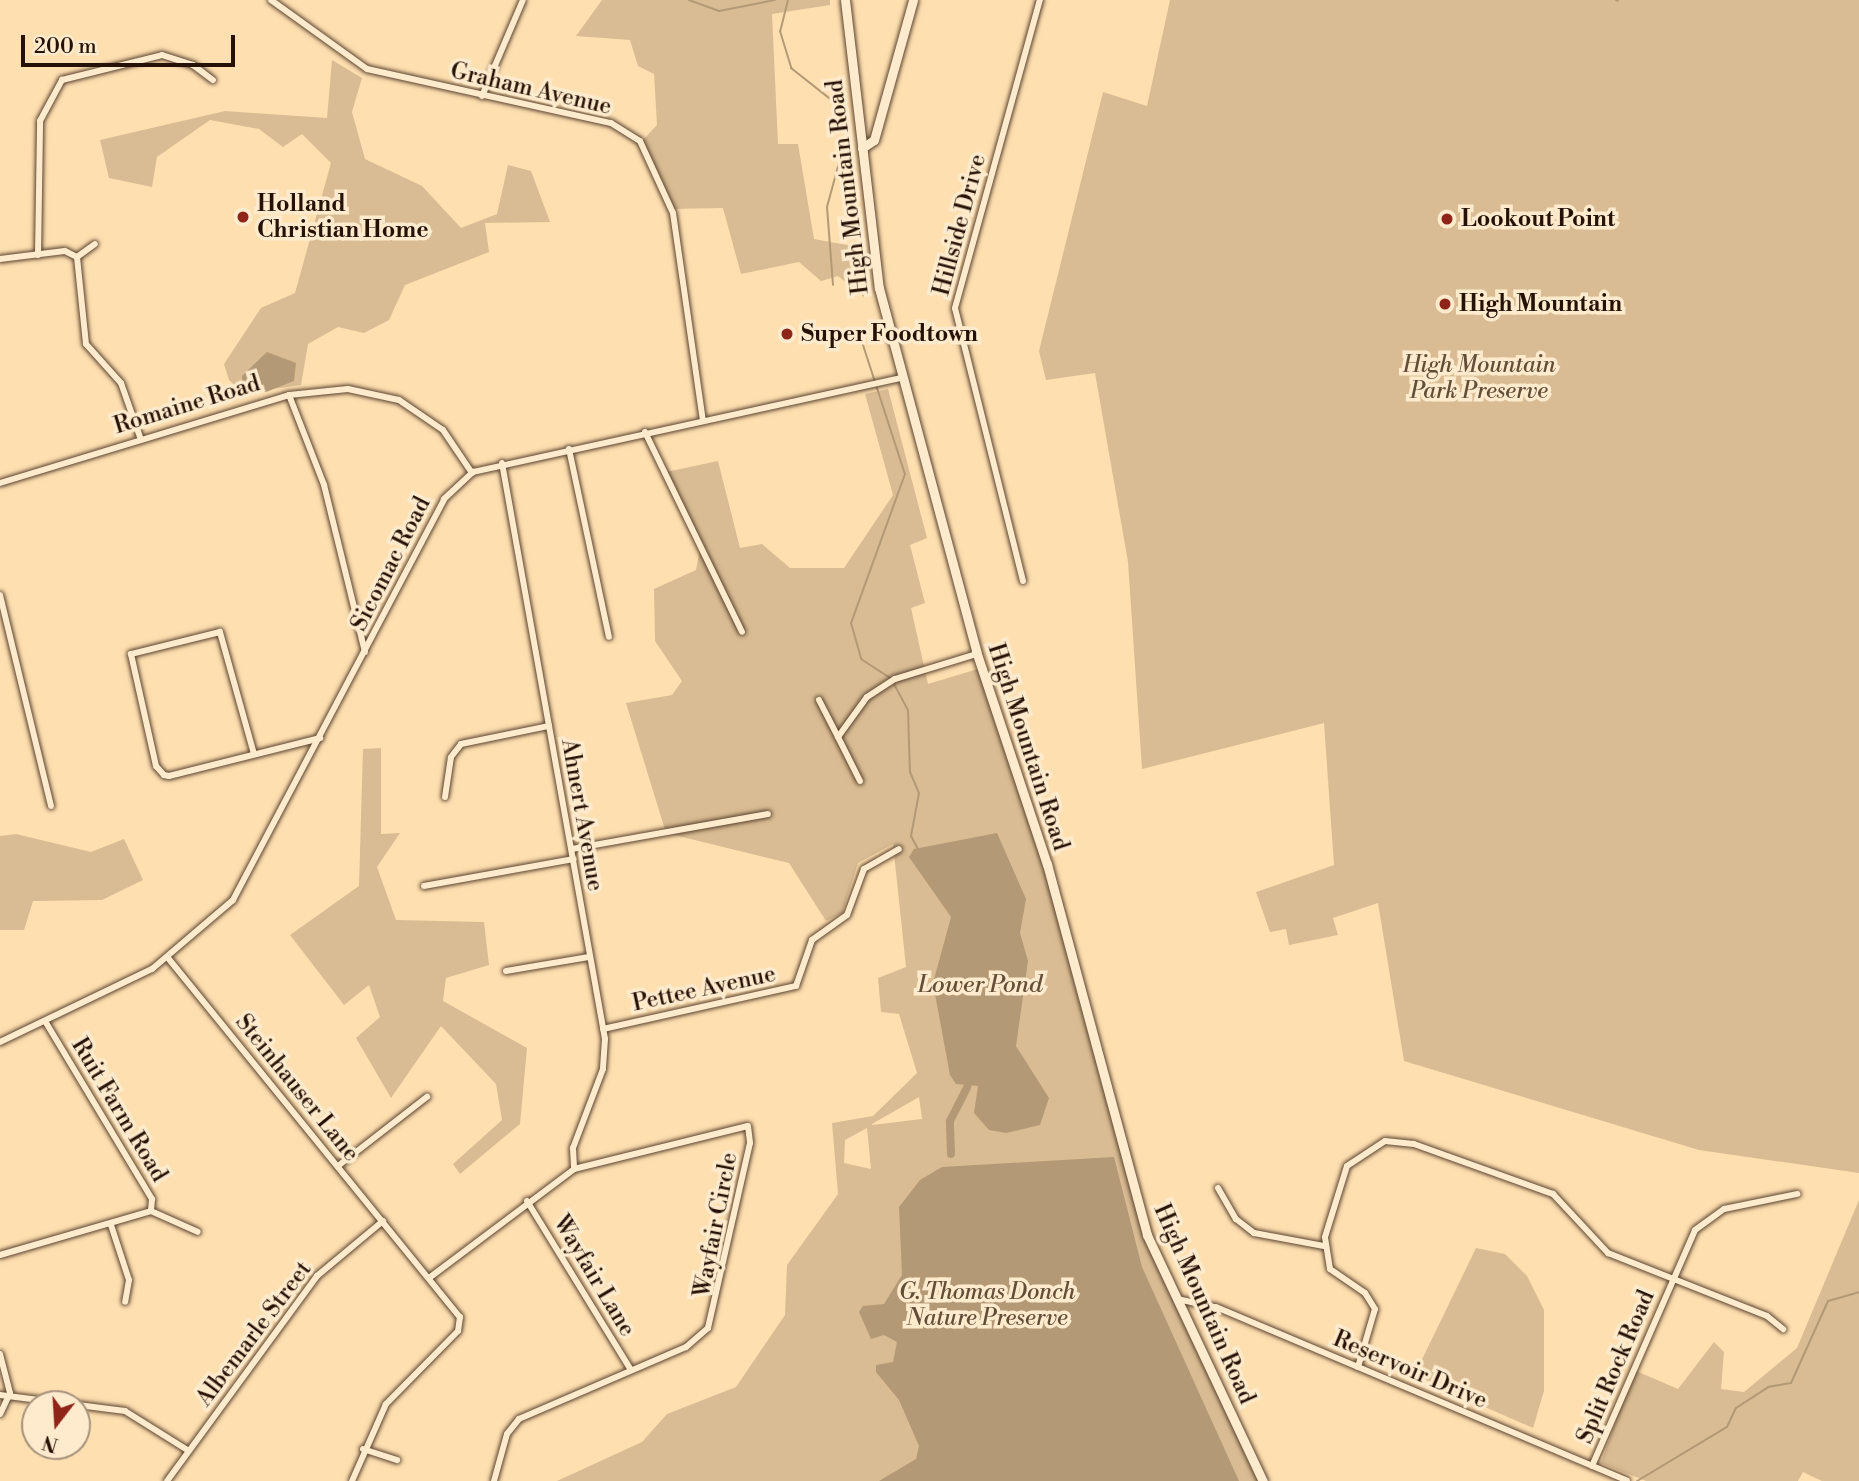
<!DOCTYPE html>
<html>
<head>
<meta charset="utf-8">
<style>
  body { margin:0 }
  #map { position:relative; width:1859px; height:1481px; overflow:hidden; background:#fedfb0; font-family:"Libre Bodoni",serif }
  div>[style] { position:absolute }
  [style*='--x'] { left:calc(var(--x)*1px); top:calc(var(--y)*1px); width:calc(var(--w)*1px); rotate:calc(var(--a)*1deg) }
  .green>* { inset:0; background:#d9bc93 }
  .water>* { inset:0; background:#b49976 }
  .stream>* { height:2px; margin:-1px; padding:0 1px; transform-origin:1px; border-radius:1px; background:#b49976 }
  .canal>* { height:8px; margin:-4px; padding:0 4px; transform-origin:4px; border-radius:4px; background:#b49976 }
  .roads { filter:drop-shadow(0 0 2px #5b4430) drop-shadow(0 0 2px #5b4430) }
  .street>* { height:6px; margin:-3px; padding:0 3px; transform-origin:3px; border-radius:3px; background:#feeacc }
  .secondary>* { height:9px; margin:-4.5px; padding:0 4.5px; transform-origin:4.5px; border-radius:4.5px; background:#feeacc }
  .dots>* { width:19px; height:19px; translate:-50% -50%; box-sizing:border-box; border:4px solid #feeacc; border-radius:50% }
  span { translate:-50% -50%; white-space:nowrap; text-align:center; line-height:1.15; -webkit-text-stroke:7px #feeacc; paint-order:stroke }
  .street-label { font-size:23px; color:#251105 }
  .poi-label { font-size:23px; color:#251105; font-weight:700 }
  .left { translate:0 -50%; text-align:left }
  .park-label { font-size:23px; color:#644d37; font-style:italic }
  .water-label { font-size:24px; color:#654e38; font-style:italic }
  .north { position:absolute; left:21px; top:1390px; width:70px; height:70px; box-sizing:border-box; background:#feeacc; border:2px solid #a7937c; border-radius:50%; rotate:197deg; font-size:19px; font-weight:700; line-height:28px; text-align:center; color:#251105 }
  .north::after { content:''; display:block; margin:auto; width:24px; height:32px; background:#8f2418; clip-path:polygon(50% 0,100% 100%,50% 72%,0 100%) }
  .scale { position:absolute; left:21px; top:35px; width:214px; height:32px; box-sizing:border-box; border:4px solid #251105; border-top:0; padding-left:9px; font-size:21px; line-height:24px; white-space:nowrap; color:#251105; -webkit-text-stroke:5px #feeacc; paint-order:stroke }
</style>
</head>
<body>
<div id="map">
  <div class="green">
    <div style="clip-path:polygon(602px 0,830px 0,830px 5px,772px 14px,778px 144px,798px 144px,814px 239px,858px 247px,864px 297px,838px 276px,821px 281px,799px 262px,741px 274px,723px 208px,669px 209px,642px 141px,657px 125px,654px 74px,638px 66px,630px 40px,576px 36px)"></div>
    <div style="clip-path:polygon(1170px 0,1859px 0,1859px 1173px,1699px 1150px,1404px 1061px,1378px 903px,1333px 918px,1338px 935px,1289px 945px,1286px 929px,1270px 932px,1256px 892px,1334px 865px,1324px 723px,1142px 769px,1128px 562px,1095px 373px,1046px 380px,1039px 351px,1103px 92px,1147px 106px)"></div>
    <div style="clip-path:polygon(332px 60px,362px 78px,352px 112px,365px 159px,422px 186px,461px 228px,497px 214px,508px 165px,531px 171px,550px 222px,485px 223px,489px 252px,405px 285px,389px 320px,364px 333px,338px 327px,308px 344px,301px 385px,244px 393px,229px 380px,224px 364px,261px 308px,295px 293px,331px 163px,302px 134px,283px 147px,259px 129px,210px 120px,157px 157px,152px 187px,109px 178px,100px 140px,225px 111px,327px 118px)"></div>
    <div style="clip-path:polygon(evenodd,888px 389px,927px 538px,910px 545px,925px 603px,911px 608px,928px 684px,981px 668px,1107px 1072px,1142px 1219px,1263px 1481px,557px 1481px,642px 1442px,667px 1414px,736px 1387px,785px 1315px,787px 1265px,838px 1194px,832px 1123px,873px 1116px,917px 1073px,899px 1014px,881px 1012px,878px 978px,906px 967px,893px 844px,858px 863px,842px 913px,826px 921px,789px 863px,666px 833px,626px 703px,672px 695px,682px 681px,655px 641px,654px 589px,696px 570px,700px 549px,666px 472px,718px 461px,740px 548px,762px 544px,790px 568px,844px 568px,893px 495px,865px 394px,888px 389px,919px 1097px,922px 1119px,872px 1125px,872px 1124px,919px 1097px,888px 389px,867px 1128px,871px 1169px,844px 1163px,845px 1140px,867px 1128px)"></div>
    <div style="clip-path:polygon(381px 748px,381px 834px,400px 833px,377px 867px,396px 920px,484px 922px,489px 965px,446px 978px,443px 1001px,527px 1048px,520px 1124px,460px 1174px,453px 1164px,502px 1120px,496px 1084px,441px 1026px,391px 1098px,356px 1038px,380px 1017px,369px 985px,344px 1005px,290px 935px,359px 886px,363px 749px)"></div>
    <div style="clip-path:polygon(16px 834px,91px 852px,124px 839px,143px 880px,102px 900px,33px 901px,24px 930px,0 930px,0 836px)"></div>
    <div style="clip-path:polygon(1859px 1200px,1859px 1481px,1822px 1481px,1803px 1472px,1798px 1481px,1646px 1481px,1601px 1463px,1634px 1370px,1678px 1389px,1714px 1342px,1724px 1352px,1721px 1389px,1744px 1392px,1797px 1348px)"></div>
    <div style="clip-path:polygon(1476px 1248px,1505px 1254px,1527px 1276px,1544px 1310px,1544px 1391px,1533px 1428px,1414px 1376px)"></div>
  </div>
  <div class="water">
    <div style="clip-path:polygon(267px 352px,296px 363px,294px 381px,266px 392px,243px 390px,242px 376px)"></div>
    <div style="clip-path:polygon(997px 833px,1026px 899px,1020px 933px,1028px 961px,1016px 1046px,1049px 1098px,1040px 1125px,1006px 1133px,989px 1130px,974px 1113px,978px 1086px,956px 1084px,950px 1075px,933px 983px,951px 917px,909px 857px,914px 849px)"></div>
    <div style="clip-path:polygon(1114px 1157px,1142px 1267px,1239px 1481px,879px 1481px,916px 1459px,919px 1446px,899px 1400px,876px 1372px,876px 1365px,893px 1362px,897px 1342px,884px 1335px,871px 1339px,859px 1312px,863px 1306px,884px 1304px,902px 1275px,899px 1207px,920px 1180px,942px 1167px)"></div>
  </div>
  <div class="stream">
    <div style="--x:689;--y:0;--w:32;--a:20"></div>
    <div style="--x:719;--y:11;--w:57;--a:-11.1"></div>
    <div style="--x:788;--y:0;--w:32;--a:104"></div>
    <div style="--x:780;--y:31;--w:39;--a:73"></div>
    <div style="--x:791;--y:68;--w:66;--a:38.3"></div>
    <div style="--x:843;--y:109;--w:18;--a:71"></div>
    <div style="--x:849;--y:126;--w:84;--a:105.2"></div>
    <div style="--x:827;--y:207;--w:78;--a:85.6"></div>
    <div style="--x:1616;--y:0;--w:2;--a:27"></div>
    <div style="--x:863;--y:345;--w:136;--a:72"></div>
    <div style="--x:905;--y:474;--w:158;--a:109.9"></div>
    <div style="--x:851;--y:623;--w:37;--a:74"></div>
    <div style="--x:861;--y:659;--w:35;--a:33"></div>
    <div style="--x:893;--y:682;--w:32;--a:62"></div>
    <div style="--x:908;--y:710;--w:62;--a:88.2"></div>
    <div style="--x:910;--y:772;--w:23;--a:67"></div>
    <div style="--x:919;--y:793;--w:44;--a:100.5"></div>
    <div style="--x:911;--y:836;--w:15;--a:62"></div>
    <div style="--x:1637;--y:1481;--w:105;--a:-31"></div>
    <div style="--x:1727;--y:1427;--w:21;--a:-65"></div>
    <div style="--x:1736;--y:1408;--w:38;--a:-33"></div>
    <div style="--x:1768;--y:1387;--w:23;--a:-10"></div>
    <div style="--x:1791;--y:1383;--w:90;--a:-65.7"></div>
    <div style="--x:1828;--y:1301;--w:32;--a:-16"></div>
  </div>
  <div class="canal">
    <div style="--x:951;--y:1154;--w:33;--a:-92"></div>
    <div style="--x:950;--y:1121;--w:38;--a:-63"></div>
  </div>
  <div class="roads">
    <div class="street">
      <div style="--x:271;--y:0;--w:118;--a:35.7"></div>
      <div style="--x:367;--y:69;--w:250;--a:12.5"></div>
      <div style="--x:611;--y:123;--w:34;--a:32"></div>
      <div style="--x:640;--y:141;--w:79;--a:65.4"></div>
      <div style="--x:673;--y:213;--w:209;--a:81.8"></div>
      <div style="--x:482;--y:96;--w:104;--a:-66.9"></div>
      <div style="--x:38;--y:255;--w:134;--a:-89.1"></div>
      <div style="--x:40;--y:121;--w:47;--a:-61.8"></div>
      <div style="--x:62;--y:80;--w:103;--a:-14"></div>
      <div style="--x:162;--y:55;--w:33;--a:18"></div>
      <div style="--x:193;--y:65;--w:25;--a:37"></div>
      <div style="--x:77;--y:257;--w:87;--a:84.1"></div>
      <div style="--x:86;--y:344;--w:52;--a:48.1"></div>
      <div style="--x:121;--y:383;--w:57;--a:70.6"></div>
      <div style="--x:0;--y:259;--w:65;--a:-7"></div>
      <div style="--x:65;--y:251;--w:13;--a:27"></div>
      <div style="--x:77;--y:257;--w:22;--a:-36"></div>
      <div style="--x:289;--y:395;--w:59;--a:-5.8"></div>
      <div style="--x:348;--y:389;--w:52;--a:12.2"></div>
      <div style="--x:399;--y:400;--w:53;--a:34.3"></div>
      <div style="--x:443;--y:430;--w:52;--a:56"></div>
      <div style="--x:645;--y:432;--w:222;--a:64.1"></div>
      <div style="--x:569;--y:449;--w:192;--a:78"></div>
      <div style="--x:502;--y:463;--w:585;--a:79.86"></div>
      <div style="--x:605;--y:1039;--w:30;--a:94"></div>
      <div style="--x:603;--y:1069;--w:85;--a:110.8"></div>
      <div style="--x:573;--y:1148;--w:21;--a:87"></div>
      <div style="--x:0;--y:483;--w:302;--a:-16.9"></div>
      <div style="--x:289;--y:395;--w:97;--a:68.7"></div>
      <div style="--x:324;--y:485;--w:172;--a:76.2"></div>
      <div style="--x:1023;--y:581;--w:281;--a:-104"></div>
      <div style="--x:955;--y:308;--w:320;--a:-74.6"></div>
      <div style="--x:0;--y:595;--w:217;--a:76.4"></div>
      <div style="--x:819;--y:700;--w:42;--a:62.8"></div>
      <div style="--x:254;--y:754;--w:127;--a:-105.6"></div>
      <div style="--x:220;--y:632;--w:92;--a:166.1"></div>
      <div style="--x:131;--y:654;--w:115;--a:77.4"></div>
      <div style="--x:156;--y:766;--w:12;--a:48"></div>
      <div style="--x:164;--y:775;--w:5;--a:11"></div>
      <div style="--x:169;--y:776;--w:156;--a:-14.1"></div>
      <div style="--x:860;--y:781;--w:49;--a:-116.6"></div>
      <div style="--x:838;--y:737;--w:49;--a:-54.1"></div>
      <div style="--x:867;--y:697;--w:33;--a:-33"></div>
      <div style="--x:895;--y:679;--w:86;--a:-17"></div>
      <div style="--x:445;--y:797;--w:40;--a:-81.5"></div>
      <div style="--x:451;--y:757;--w:16;--a:-52"></div>
      <div style="--x:461;--y:744;--w:90;--a:-11.6"></div>
      <div style="--x:572;--y:849;--w:199;--a:-10.1"></div>
      <div style="--x:424;--y:886;--w:152;--a:-10.2"></div>
      <div style="--x:168;--y:958;--w:463;--a:50.9"></div>
      <div style="--x:460;--y:1317;--w:14;--a:98"></div>
      <div style="--x:458;--y:1331;--w:103;--a:134.6"></div>
      <div style="--x:386;--y:1404;--w:84;--a:113.8"></div>
      <div style="--x:506;--y:971;--w:84;--a:-9.6"></div>
      <div style="--x:45;--y:1021;--w:208;--a:59"></div>
      <div style="--x:152;--y:1199;--w:12;--a:95"></div>
      <div style="--x:151;--y:1211;--w:51;--a:24.1"></div>
      <div style="--x:603;--y:1029;--w:198;--a:-12.6"></div>
      <div style="--x:796;--y:986;--w:49;--a:-70.8"></div>
      <div style="--x:812;--y:940;--w:43;--a:-35.5"></div>
      <div style="--x:847;--y:915;--w:49;--a:-69.7"></div>
      <div style="--x:864;--y:869;--w:40;--a:-29.7"></div>
      <div style="--x:0;--y:1042;--w:169;--a:-25.7"></div>
      <div style="--x:152;--y:969;--w:106;--a:-40.4"></div>
      <div style="--x:233;--y:900;--w:453;--a:-62.2"></div>
      <div style="--x:444;--y:499;--w:40;--a:-43"></div>
      <div style="--x:473;--y:472;--w:439;--a:-12.4"></div>
      <div style="--x:338;--y:1166;--w:113;--a:-37.8"></div>
      <div style="--x:1218;--y:1188;--w:36;--a:60"></div>
      <div style="--x:1236;--y:1219;--w:23;--a:38"></div>
      <div style="--x:1254;--y:1233;--w:71;--a:10.5"></div>
      <div style="--x:527;--y:1201;--w:198;--a:58.4"></div>
      <div style="--x:111;--y:1225;--w:58;--a:71.9"></div>
      <div style="--x:129;--y:1280;--w:22;--a:100"></div>
      <div style="--x:0;--y:1255;--w:157;--a:-16.2"></div>
      <div style="--x:429;--y:1278;--w:181;--a:-36.9"></div>
      <div style="--x:574;--y:1169;--w:179;--a:-13.9"></div>
      <div style="--x:748;--y:1126;--w:17;--a:83"></div>
      <div style="--x:750;--y:1143;--w:190;--a:102.8"></div>
      <div style="--x:708;--y:1328;--w:29;--a:139"></div>
      <div style="--x:686;--y:1347;--w:182;--a:156.7"></div>
      <div style="--x:519;--y:1419;--w:19;--a:129"></div>
      <div style="--x:507;--y:1434;--w:49;--a:105.5"></div>
      <div style="--x:1177;--y:1299;--w:40;--a:12"></div>
      <div style="--x:1216;--y:1307;--w:446;--a:22.9"></div>
      <div style="--x:0;--y:1354;--w:40;--a:75.6"></div>
      <div style="--x:10;--y:1393;--w:23;--a:115"></div>
      <div style="--x:1358;--y:1367;--w:60;--a:-73.7"></div>
      <div style="--x:1375;--y:1309;--w:19;--a:-122"></div>
      <div style="--x:1365;--y:1293;--w:42;--a:-145.6"></div>
      <div style="--x:1330;--y:1269;--w:32;--a:-99"></div>
      <div style="--x:1325;--y:1237;--w:74;--a:-72.8"></div>
      <div style="--x:1347;--y:1166;--w:45;--a:-33.3"></div>
      <div style="--x:1385;--y:1141;--w:29;--a:6"></div>
      <div style="--x:1414;--y:1144;--w:148;--a:19.8"></div>
      <div style="--x:1553;--y:1194;--w:81;--a:47"></div>
      <div style="--x:1608;--y:1253;--w:171;--a:21.6"></div>
      <div style="--x:1767;--y:1316;--w:21;--a:39"></div>
      <div style="--x:0;--y:1395;--w:126;--a:7.3"></div>
      <div style="--x:125;--y:1411;--w:75;--a:32"></div>
      <div style="--x:363;--y:1449;--w:36;--a:18"></div>
      <div style="--x:1592;--y:1466;--w:257;--a:-66.4"></div>
      <div style="--x:1695;--y:1230;--w:36;--a:-36"></div>
      <div style="--x:1724;--y:1209;--w:75;--a:-11.6"></div>
      <div style="--x:167;--y:1481;--w:254;--a:-53.8"></div>
      <div style="--x:317;--y:1276;--w:86;--a:-39.8"></div>
    </div>
    <div class="secondary">
      <div style="--x:845;--y:0;--w:290;--a:83.3"></div>
      <div style="--x:879;--y:288;--w:376;--a:75"></div>
      <div style="--x:976;--y:651;--w:225;--a:71.6"></div>
      <div style="--x:1047;--y:864;--w:384;--a:74.9"></div>
      <div style="--x:1147;--y:1235;--w:272;--a:64.8"></div>
      <div style="--x:862;--y:148;--w:14;--a:-34"></div>
      <div style="--x:874;--y:140;--w:145;--a:-74.4"></div>
    </div>
  </div>
  <div class="dots">
    <div style="left:243px;top:217px;background:#8f2418"></div>
    <div style="left:1447px;top:219px;background:#8f2418"></div>
    <div style="left:1445px;top:304px;background:#8f2418"></div>
    <div style="left:787px;top:334px;background:#8f2418"></div>
  </div>
  <div class="street-label">
    <span style="left:531px;top:89px;rotate:13deg">Graham Avenue</span>
    <span style="left:848px;top:187px;rotate:-97deg">High Mountain Road</span>
    <span style="left:960px;top:225px;rotate:-75deg">Hillside Drive</span>
    <span style="left:187px;top:405px;rotate:-17deg">Romaine Road</span>
    <span style="left:391px;top:564px;rotate:-63deg">Sicomac Road</span>
    <span style="left:1028px;top:747px;rotate:72deg">High Mountain Road</span>
    <span style="left:582px;top:815px;rotate:80deg">Ahnert Avenue</span>
    <span style="left:704px;top:989px;rotate:-12deg">Pettee Avenue</span>
    <span style="left:297px;top:1088px;rotate:51deg">Steinhauser Lane</span>
    <span style="left:119px;top:1110px;rotate:59deg">Ruit Farm Road</span>
    <span style="left:716px;top:1225px;rotate:-79deg">Wayfair Circle</span>
    <span style="left:594px;top:1276px;rotate:59deg">Wayfair Lane</span>
    <span style="left:1204px;top:1304px;rotate:66deg">High Mountain Road</span>
    <span style="left:254px;top:1334px;rotate:-53deg">Albemarle Street</span>
    <span style="left:1616px;top:1367px;rotate:-67deg">Split Rock Road</span>
    <span style="left:1410px;top:1370px;rotate:23deg">Reservoir Drive</span>
  </div>
  <div class="poi-label">
    <span class="left" style="left:257px;top:217px">Holland<br>Christian Home</span>
    <span class="left" style="left:1461px;top:219px">Lookout Point</span>
    <span class="left" style="left:1459px;top:304px">High Mountain</span>
    <span class="left" style="left:801px;top:334px">Super Foodtown</span>
  </div>
  <div class="park-label">
    <span style="left:1479px;top:378px">High Mountain<br>Park Preserve</span>
    <span style="left:987px;top:1305px">G. Thomas Donch<br>Nature Preserve</span>
  </div>
  <div class="water-label">
    <span style="left:980px;top:986px">Lower Pond</span>
  </div>
  <div class="north">N</div>
  <div class="scale">200 m</div>
</div>
</body>
</html>
